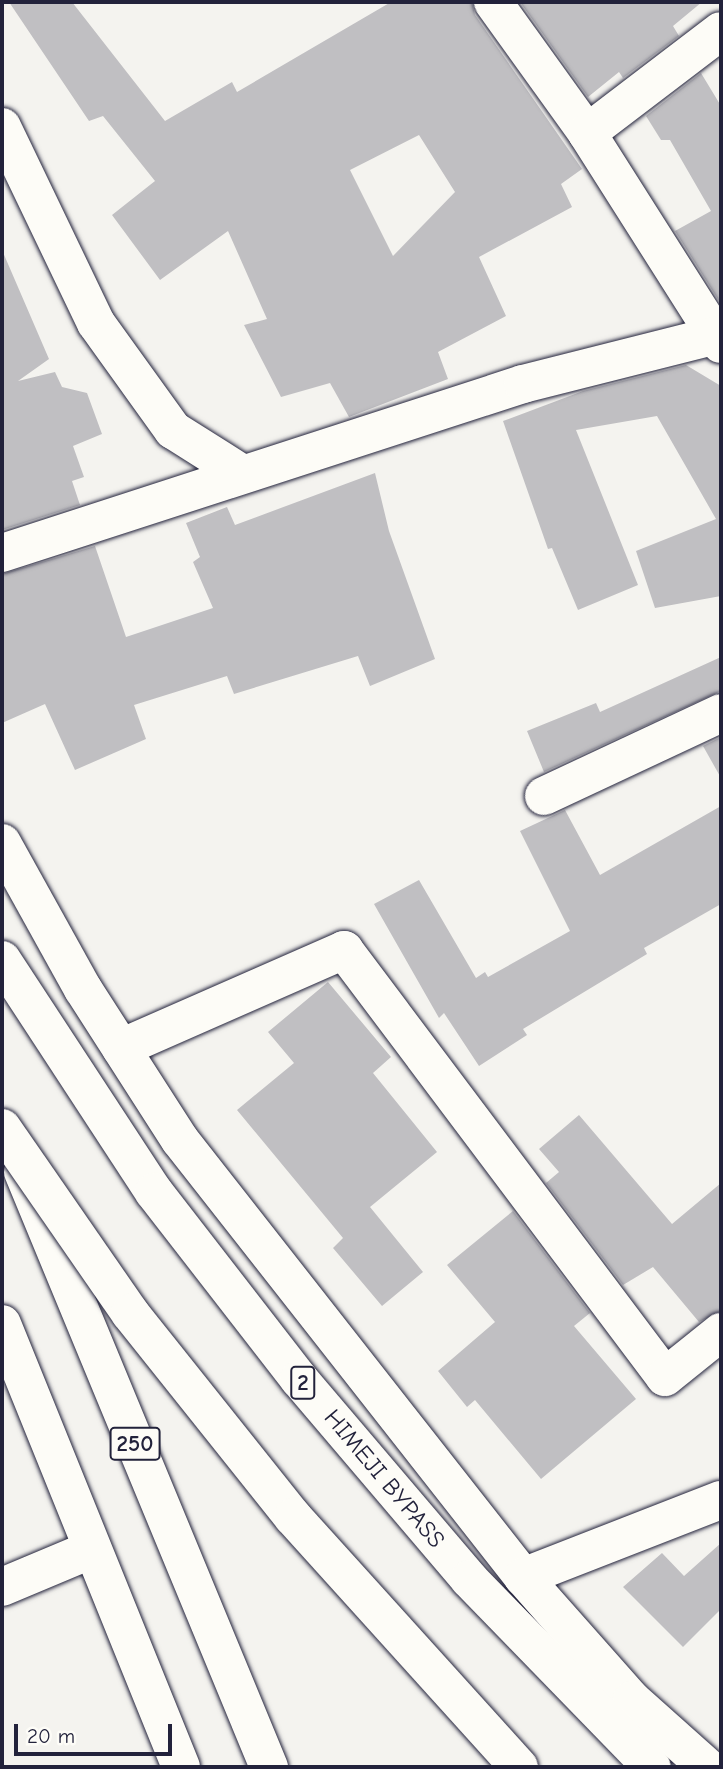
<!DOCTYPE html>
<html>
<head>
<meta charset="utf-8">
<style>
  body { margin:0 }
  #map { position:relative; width:723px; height:1769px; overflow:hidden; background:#f4f3ef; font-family:"Comic Neue",sans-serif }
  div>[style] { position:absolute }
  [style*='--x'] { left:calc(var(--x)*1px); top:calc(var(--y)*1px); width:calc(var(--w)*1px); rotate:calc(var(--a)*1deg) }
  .building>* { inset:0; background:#c0bfc2 }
  .roads { filter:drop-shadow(0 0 2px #22223b) drop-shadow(0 0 2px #22223b) }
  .minor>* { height:38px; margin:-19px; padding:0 19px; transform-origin:19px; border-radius:19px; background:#fdfcf7 }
  .trunk>* { height:38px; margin:-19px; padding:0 19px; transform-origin:19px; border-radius:19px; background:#fdfcf7 }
  .motorway>* { height:38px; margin:-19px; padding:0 19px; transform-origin:19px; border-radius:19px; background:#fdfcf7 }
  .bridges { filter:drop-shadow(0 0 2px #22223b) drop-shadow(0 0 2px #22223b) }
  .motorway-bridge>* { height:38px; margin:-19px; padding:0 19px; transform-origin:19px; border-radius:19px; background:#fdfcf7 }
  span { translate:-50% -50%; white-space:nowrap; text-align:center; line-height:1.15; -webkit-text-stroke:5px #fdfcf7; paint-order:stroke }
  .shield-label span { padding:2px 5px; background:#fdfcf7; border:2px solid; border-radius:5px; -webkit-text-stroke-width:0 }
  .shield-label { font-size:23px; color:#22223b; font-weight:700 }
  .street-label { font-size:24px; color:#22223b }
  .frame { position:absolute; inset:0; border:4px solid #22223b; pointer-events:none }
  .scale { position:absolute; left:14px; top:1724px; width:158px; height:32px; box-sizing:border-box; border:4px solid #22223b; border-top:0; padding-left:9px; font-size:21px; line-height:24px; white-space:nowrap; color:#22223b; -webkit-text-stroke:5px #fdfcf7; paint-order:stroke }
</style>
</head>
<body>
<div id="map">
  <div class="building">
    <div style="clip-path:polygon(evenodd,9px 2px,72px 2px,165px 121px,232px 82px,237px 92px,391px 2px,472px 2px,475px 15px,582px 169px,561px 184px,572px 207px,479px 257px,506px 316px,438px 352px,448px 379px,349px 417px,330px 383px,281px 397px,244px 325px,267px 319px,228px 231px,160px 280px,112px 215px,155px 181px,103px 116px,89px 121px,9px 2px,419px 135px,455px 192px,393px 256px,350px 170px,419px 135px)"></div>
    <div style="clip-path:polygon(520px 2px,702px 2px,673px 26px,679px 36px,623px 78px,619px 72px,588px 97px)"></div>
    <div style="clip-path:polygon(701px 73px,721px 106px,721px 304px,675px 231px,711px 211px,670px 140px,661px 140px,646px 116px)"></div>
    <div style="clip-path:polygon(2px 250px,49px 359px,18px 381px,55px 372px,62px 387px,87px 393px,102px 434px,73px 446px,84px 477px,72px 481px,80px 505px,2px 530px)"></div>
    <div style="clip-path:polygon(686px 365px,721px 386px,721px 596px,655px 608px,636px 551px,716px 519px,657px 416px,576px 430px,638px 585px,578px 610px,552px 548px,548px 549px,503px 421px,583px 391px)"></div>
    <div style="clip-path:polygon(375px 473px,389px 531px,435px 659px,370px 686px,358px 656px,234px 694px,227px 676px,134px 705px,146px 739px,75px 770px,45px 704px,2px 723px,2px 574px,95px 546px,126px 637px,213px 608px,193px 562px,200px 557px,186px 523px,227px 507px,235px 525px)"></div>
    <div style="clip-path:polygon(721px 657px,721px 691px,544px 772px,527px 731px,596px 703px,600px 712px)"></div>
    <div style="clip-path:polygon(721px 737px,721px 778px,703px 746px)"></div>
    <div style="clip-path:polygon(721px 806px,721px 904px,644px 948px,647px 954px,523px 1029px,527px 1035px,479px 1066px,444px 1013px,439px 1018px,374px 904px,419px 880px,476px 978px,485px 972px,488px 977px,570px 931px,520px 831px,565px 810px,600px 875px)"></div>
    <div style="clip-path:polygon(328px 982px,391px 1057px,373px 1073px,437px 1152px,370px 1207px,423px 1272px,382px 1306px,333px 1248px,343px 1238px,237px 1110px,294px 1063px,268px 1032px)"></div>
    <div style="clip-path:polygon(579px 1115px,672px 1224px,721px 1183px,721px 1311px,699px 1322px,653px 1267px,623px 1285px,546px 1183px,559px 1172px,539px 1149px)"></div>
    <div style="clip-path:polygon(513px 1211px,590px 1313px,574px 1326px,636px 1399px,541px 1479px,475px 1400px,467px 1407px,438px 1371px,495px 1322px,447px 1265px)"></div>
    <div style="clip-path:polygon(721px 1543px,721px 1609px,683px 1647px,623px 1587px,662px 1553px,684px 1576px)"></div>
  </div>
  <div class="roads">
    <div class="minor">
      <div style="--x:493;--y:2;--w:161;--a:54.3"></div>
      <div style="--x:587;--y:133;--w:250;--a:57.6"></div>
      <div style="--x:2;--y:127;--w:217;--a:64.4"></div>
      <div style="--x:96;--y:323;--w:132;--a:54.3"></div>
      <div style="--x:173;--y:430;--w:80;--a:32.3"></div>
      <div style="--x:587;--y:133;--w:168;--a:-37.3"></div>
      <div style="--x:2;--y:553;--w:548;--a:-17.97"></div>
      <div style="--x:523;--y:384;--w:204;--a:-14.2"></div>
      <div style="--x:544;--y:796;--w:195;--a:-25.1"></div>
      <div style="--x:2;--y:843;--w:167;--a:61"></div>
      <div style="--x:83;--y:989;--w:179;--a:57.3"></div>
      <div style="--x:180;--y:1140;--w:556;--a:51.87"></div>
      <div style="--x:523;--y:1577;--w:164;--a:48.5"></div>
      <div style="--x:632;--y:1700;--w:101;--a:41.8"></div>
      <div style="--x:121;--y:1048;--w:244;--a:-23.7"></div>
      <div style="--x:344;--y:950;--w:534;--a:53.07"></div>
      <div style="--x:665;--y:1377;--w:72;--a:-38.8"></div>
      <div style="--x:523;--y:1577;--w:212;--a:-21.3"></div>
      <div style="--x:2;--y:1587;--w:95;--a:-22.8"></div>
    </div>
    <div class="trunk">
      <div style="--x:23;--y:1172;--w:644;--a:67.54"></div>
      <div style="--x:2;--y:1324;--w:478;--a:68"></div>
    </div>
    <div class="motorway">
      <div style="--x:2;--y:960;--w:277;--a:56.8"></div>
      <div style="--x:154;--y:1192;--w:237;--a:52.2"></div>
      <div style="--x:299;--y:1379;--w:262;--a:49.6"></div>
      <div style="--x:469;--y:1579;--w:262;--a:45.8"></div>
    </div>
  </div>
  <div class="bridges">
    <div class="motorway-bridge">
      <div style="--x:2;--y:1128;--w:225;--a:55.3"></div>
      <div style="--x:130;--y:1313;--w:261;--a:51.4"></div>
      <div style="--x:293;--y:1517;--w:337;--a:47.9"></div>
    </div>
  </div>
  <div class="shield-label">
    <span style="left:303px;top:1383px">2</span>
    <span style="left:135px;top:1444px">250</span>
  </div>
  <div class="street-label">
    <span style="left:384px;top:1479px;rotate:50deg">HIMEJI BYPASS</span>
  </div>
  <div class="frame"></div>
  <div class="scale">20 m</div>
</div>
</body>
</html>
